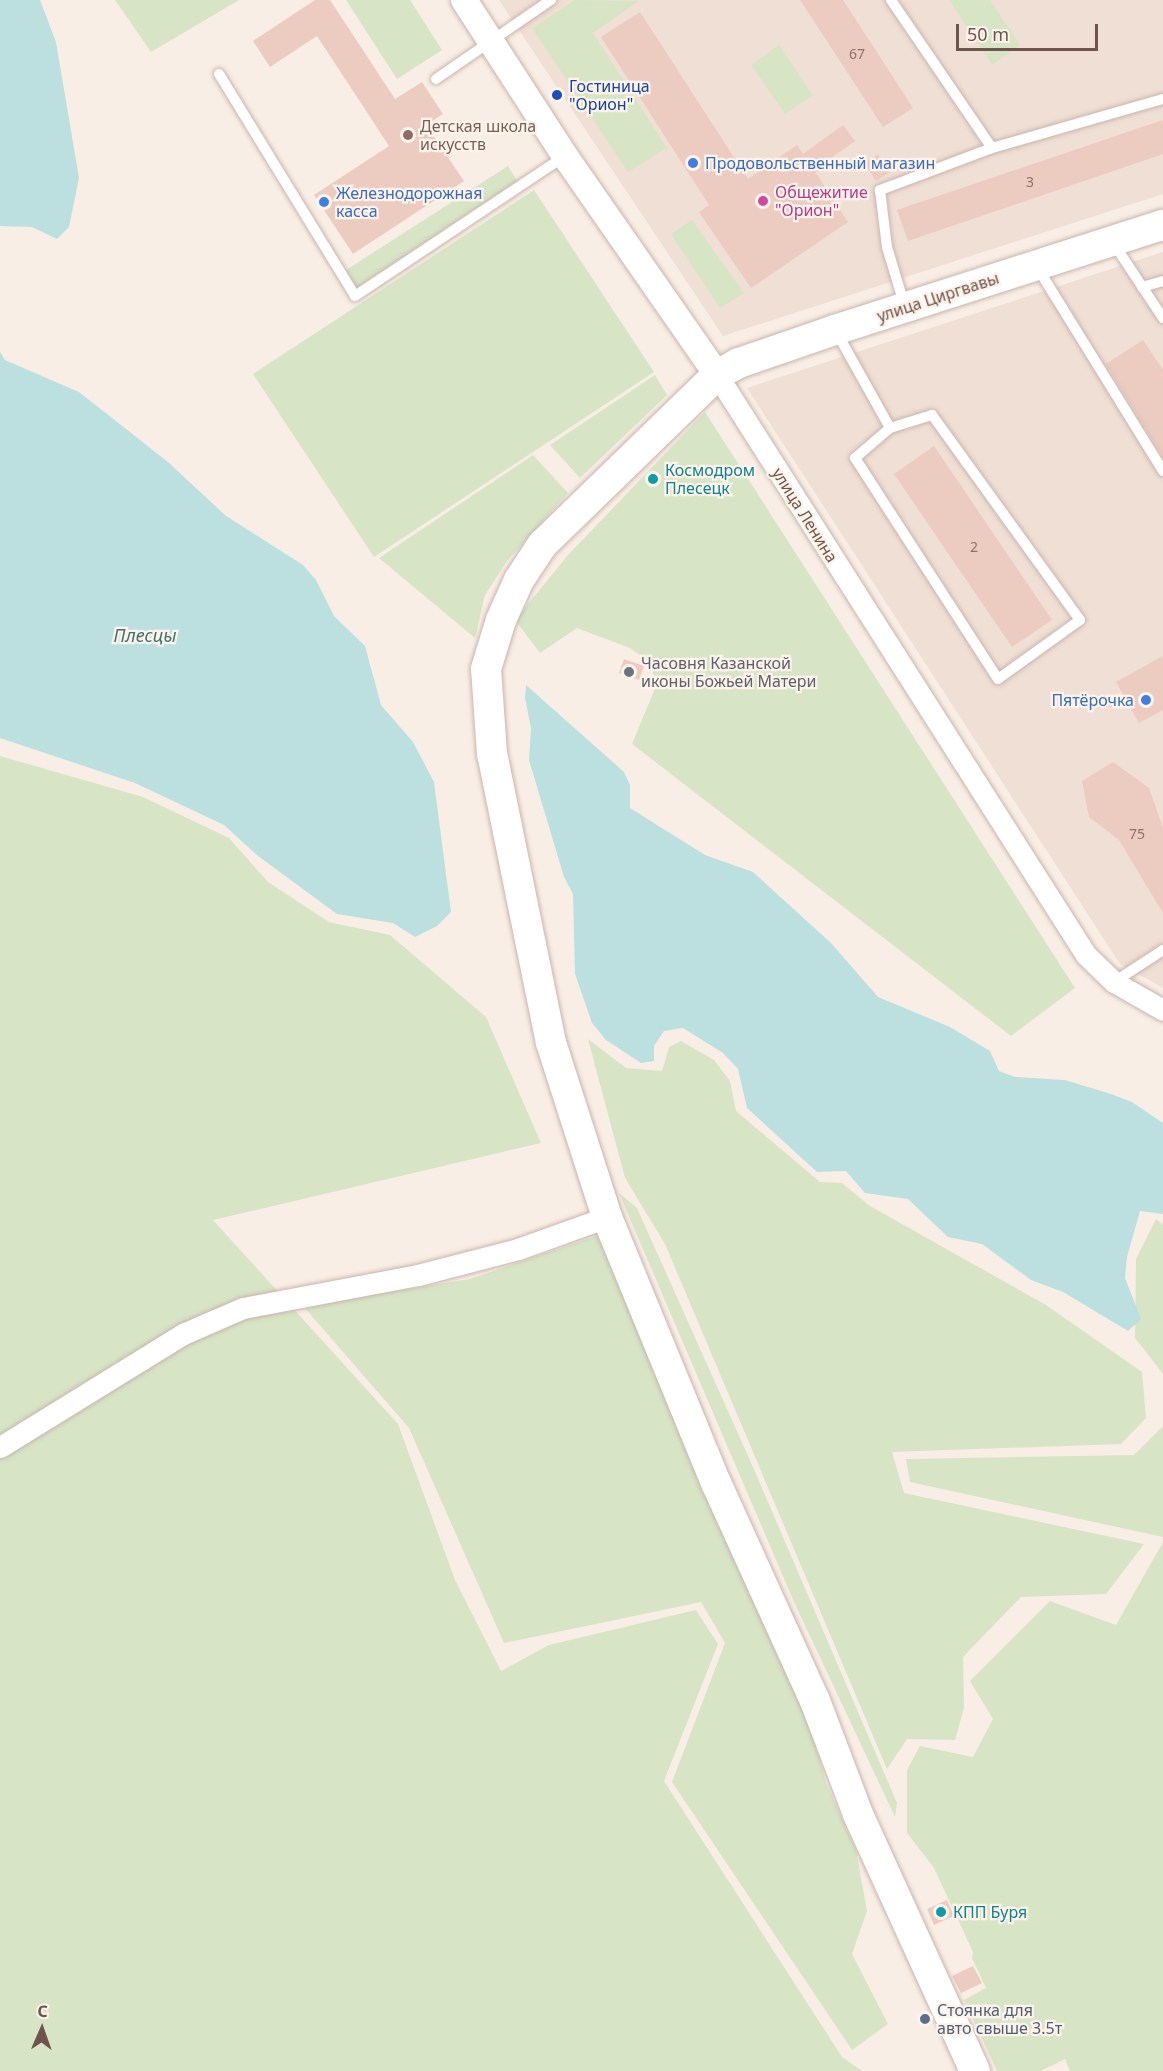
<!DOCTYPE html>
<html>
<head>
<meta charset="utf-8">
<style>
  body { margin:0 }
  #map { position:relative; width:1163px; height:2071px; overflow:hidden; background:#f9eee5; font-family:"Noto Sans",sans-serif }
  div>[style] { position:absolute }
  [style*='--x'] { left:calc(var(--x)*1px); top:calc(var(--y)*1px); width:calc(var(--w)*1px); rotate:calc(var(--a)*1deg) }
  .residential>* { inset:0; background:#f0dfd5 }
  .green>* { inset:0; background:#d7e5c6 }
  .water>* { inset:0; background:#bce0e0 }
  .building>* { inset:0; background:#eccbc0 }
  .roads { filter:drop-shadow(0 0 2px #c9b5ad) drop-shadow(0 0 2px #c9b5ad) }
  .service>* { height:10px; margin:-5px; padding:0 5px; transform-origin:5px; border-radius:5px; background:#fff }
  .minor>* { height:21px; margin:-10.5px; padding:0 10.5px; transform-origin:10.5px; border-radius:10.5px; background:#fff }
  .tertiary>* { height:26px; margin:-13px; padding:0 13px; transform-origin:13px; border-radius:13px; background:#fff }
  .secondary>* { height:30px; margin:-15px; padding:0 15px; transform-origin:15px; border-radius:15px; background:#fff }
  .dots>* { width:16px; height:16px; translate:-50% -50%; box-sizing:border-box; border:3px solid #fdf3eb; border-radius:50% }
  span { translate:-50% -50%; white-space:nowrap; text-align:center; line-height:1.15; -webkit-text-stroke:4.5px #fdf3eb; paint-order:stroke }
  .number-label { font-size:14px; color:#8e726a }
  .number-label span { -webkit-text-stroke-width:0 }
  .transit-label { font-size:16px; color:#164399 }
  .left { translate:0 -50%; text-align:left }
  .education-label { font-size:16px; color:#785e54 }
  .shop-label { font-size:16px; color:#366cbe }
  .right { translate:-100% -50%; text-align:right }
  .hotel-label { font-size:16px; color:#b23c85 }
  .street-label { font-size:16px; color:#6f544e }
  .culture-label { font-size:16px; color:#0d838f }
  .worship-label { font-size:16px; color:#5b616d }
  .service-label { font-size:16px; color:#4e5e75 }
  .water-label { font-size:18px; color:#437273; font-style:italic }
  .north { position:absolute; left:12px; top:1999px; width:60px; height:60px; -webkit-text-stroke:4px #fdf3eb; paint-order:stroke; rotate:2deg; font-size:16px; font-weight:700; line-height:24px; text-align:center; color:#6f544e }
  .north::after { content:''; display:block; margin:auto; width:21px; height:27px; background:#6f544e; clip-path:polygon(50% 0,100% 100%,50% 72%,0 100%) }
  .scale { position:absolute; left:956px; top:24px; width:142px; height:27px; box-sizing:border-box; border:3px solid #6f544e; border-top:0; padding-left:8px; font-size:18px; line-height:21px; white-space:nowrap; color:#6f544e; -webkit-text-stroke:4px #fdf3eb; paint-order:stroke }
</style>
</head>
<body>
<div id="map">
  <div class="residential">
    <div style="clip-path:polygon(499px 0,1163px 0,1163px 194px,723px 336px)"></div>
    <div style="clip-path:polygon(1163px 252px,1163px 988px,1120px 964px,747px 388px)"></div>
  </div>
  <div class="green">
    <div style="clip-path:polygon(115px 0,239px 0,151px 52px)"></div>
    <div style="clip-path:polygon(346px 0,410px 0,442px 50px,397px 79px)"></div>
    <div style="clip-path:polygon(575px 0,639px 1px,593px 33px,667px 148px,628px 172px,532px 28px)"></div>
    <div style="clip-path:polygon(949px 0,990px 0,1020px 45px,992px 65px)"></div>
    <div style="clip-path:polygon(779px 45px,813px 95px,785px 114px,751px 65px)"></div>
    <div style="clip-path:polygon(508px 166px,519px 184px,354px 290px,343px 272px)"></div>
    <div style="clip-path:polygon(534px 190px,654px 372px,374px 557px,253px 374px)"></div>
    <div style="clip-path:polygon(692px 220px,744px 293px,720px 308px,671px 234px)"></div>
    <div style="clip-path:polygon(655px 375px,667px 395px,580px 478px,550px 445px)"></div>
    <div style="clip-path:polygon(705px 412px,1075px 988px,1011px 1036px,632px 744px,656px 686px,651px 663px,630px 648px,577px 628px,540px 653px,515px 620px,568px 555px)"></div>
    <div style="clip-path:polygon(533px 455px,568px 493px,507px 561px,485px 595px,475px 638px,379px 558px)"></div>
    <div style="clip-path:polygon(0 756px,143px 797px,229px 838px,268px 882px,329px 922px,390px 935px,486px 1017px,541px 1143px,213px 1220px,398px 1424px,455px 1580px,501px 1671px,549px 1645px,696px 1610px,718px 1644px,664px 1781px,842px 2057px,862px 2071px,0 2071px)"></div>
    <div style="clip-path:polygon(588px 1039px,626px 1068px,662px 1071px,669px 1047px,681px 1041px,714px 1060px,730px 1081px,736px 1111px,820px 1182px,842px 1183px,870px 1206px,1046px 1305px,1142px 1372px,1146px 1418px,1121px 1444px,892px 1452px,904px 1493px,1144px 1544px,1106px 1594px,1021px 1597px,963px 1657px,964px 1708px,955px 1740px,907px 1739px,887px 1769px,665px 1244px,625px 1178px)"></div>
    <div style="clip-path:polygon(619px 1193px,637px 1208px,753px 1467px,897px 1803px,895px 1817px,794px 1602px)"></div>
    <div style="clip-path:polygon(1156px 1219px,1163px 1225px,1163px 1374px,1135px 1338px,1136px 1259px)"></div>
    <div style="clip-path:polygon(596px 1236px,614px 1263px,803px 1699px,826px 1783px,856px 1850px,867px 1911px,852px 1954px,888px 2024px,852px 2050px,672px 1782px,725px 1643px,701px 1602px,504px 1643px,409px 1428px,303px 1306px,470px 1279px)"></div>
    <div style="clip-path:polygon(1163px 1426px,1163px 1537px,910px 1482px,906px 1459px,1134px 1455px)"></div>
    <div style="clip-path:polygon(1163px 1542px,1163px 2071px,1070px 2071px,1065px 2059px,1041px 2071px,997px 2071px,964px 2000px,986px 1988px,972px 1958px,973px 1952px,934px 1868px,907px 1833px,907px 1770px,920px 1746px,973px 1757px,993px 1719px,970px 1681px,1050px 1601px,1116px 1625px)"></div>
  </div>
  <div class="water">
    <div style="clip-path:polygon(0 0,40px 0,56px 42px,79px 178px,69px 227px,57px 239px,32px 227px,0 226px)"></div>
    <div style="clip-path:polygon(0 352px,5px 360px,79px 392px,168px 462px,226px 516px,303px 565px,316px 580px,334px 616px,365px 646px,381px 705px,413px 742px,434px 782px,451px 912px,437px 926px,415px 937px,393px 923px,337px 914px,258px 856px,224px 825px,135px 783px,0 738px)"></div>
    <div style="clip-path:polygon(526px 685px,624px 772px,630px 785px,630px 808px,705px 855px,753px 872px,831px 943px,878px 997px,950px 1027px,990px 1051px,999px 1071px,1015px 1077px,1065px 1080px,1111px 1094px,1132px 1102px,1163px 1123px,1163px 1214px,1140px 1211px,1127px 1257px,1125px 1278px,1141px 1319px,1128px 1331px,1063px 1292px,1031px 1280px,982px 1244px,948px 1237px,908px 1199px,865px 1193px,846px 1171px,817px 1172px,747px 1108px,738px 1069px,723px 1053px,683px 1028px,664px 1031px,654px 1046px,654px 1061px,641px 1063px,606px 1040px,592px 1023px,575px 974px,573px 894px,564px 877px,529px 760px,531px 728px,525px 698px)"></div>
  </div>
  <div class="building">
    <div style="clip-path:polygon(315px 0,330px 0,395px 99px,422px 82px,443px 114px,426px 125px,464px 181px,353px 254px,314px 195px,389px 146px,317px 36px,270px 67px,253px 41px)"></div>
    <div style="clip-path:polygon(800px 0,843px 0,913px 108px,883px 127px)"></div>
    <div style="clip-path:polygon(640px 12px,748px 179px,797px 145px,803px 154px,843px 125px,855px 141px,814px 170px,848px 222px,751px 288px,699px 212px,709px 205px,601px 37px)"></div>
    <div style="clip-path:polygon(1163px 120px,1163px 154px,908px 241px,897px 210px)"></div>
    <div style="clip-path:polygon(878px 154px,890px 172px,876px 181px,864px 163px)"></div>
    <div style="clip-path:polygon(1143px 340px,1163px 370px,1163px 457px,1106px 364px)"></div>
    <div style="clip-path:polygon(934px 446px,1052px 620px,1012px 647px,894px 474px)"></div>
    <div style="clip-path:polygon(1163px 656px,1163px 710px,1139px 723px,1116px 682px)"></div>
    <div style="clip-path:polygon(624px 659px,644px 666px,639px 680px,619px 673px)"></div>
    <div style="clip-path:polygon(1113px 762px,1149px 788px,1163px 828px,1163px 913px,1119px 840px,1089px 817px,1082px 781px)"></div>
    <div style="clip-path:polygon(947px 1900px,954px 1916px,934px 1925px,927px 1909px)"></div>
    <div style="clip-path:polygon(973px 1966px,982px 1983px,961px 1993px,952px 1976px)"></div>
  </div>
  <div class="roads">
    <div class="service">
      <div style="--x:891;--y:0;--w:179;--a:55.7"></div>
      <div style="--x:992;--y:148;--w:120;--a:159.4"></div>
      <div style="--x:880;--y:190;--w:57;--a:83"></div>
      <div style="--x:887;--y:247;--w:63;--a:73.3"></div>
      <div style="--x:219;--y:74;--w:260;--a:58.5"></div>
      <div style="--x:355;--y:296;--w:252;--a:-33.7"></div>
      <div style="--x:436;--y:79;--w:140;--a:-34.5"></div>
      <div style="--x:992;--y:148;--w:178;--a:-16"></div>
      <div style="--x:1114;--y:244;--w:89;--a:56.5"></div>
      <div style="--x:1037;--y:267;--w:240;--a:58.3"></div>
      <div style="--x:1142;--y:287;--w:22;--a:-16"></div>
      <div style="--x:837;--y:333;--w:109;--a:60.8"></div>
      <div style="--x:890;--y:428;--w:46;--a:139.4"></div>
      <div style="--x:855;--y:458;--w:263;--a:57.1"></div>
      <div style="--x:998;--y:679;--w:101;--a:-35.7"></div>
      <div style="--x:1080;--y:620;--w:253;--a:-125.8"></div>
      <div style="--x:932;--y:415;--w:44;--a:162.8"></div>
      <div style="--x:1114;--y:982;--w:59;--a:-33.1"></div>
    </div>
    <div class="minor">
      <div style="--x:717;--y:375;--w:687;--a:57.54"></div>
      <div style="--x:1086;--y:955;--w:39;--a:44"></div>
      <div style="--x:1114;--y:982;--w:56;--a:29.7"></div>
      <div style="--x:0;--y:1447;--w:215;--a:-31.7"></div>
      <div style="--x:183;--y:1334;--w:65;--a:-23.4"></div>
      <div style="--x:243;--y:1308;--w:178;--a:-10.7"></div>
      <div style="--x:418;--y:1275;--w:103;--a:-14.6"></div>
      <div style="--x:518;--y:1249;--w:95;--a:-19.8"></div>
    </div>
    <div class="tertiary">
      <div style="--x:464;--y:0;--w:186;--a:57.1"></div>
      <div style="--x:565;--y:156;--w:267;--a:55.2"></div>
    </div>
    <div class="secondary">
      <div style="--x:975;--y:2071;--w:282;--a:-114.5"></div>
      <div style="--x:858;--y:1814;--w:121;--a:-110.8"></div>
      <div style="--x:815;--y:1701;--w:239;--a:-114.4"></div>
      <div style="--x:716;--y:1483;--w:287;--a:-112.3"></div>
      <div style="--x:607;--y:1217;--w:183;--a:-107.8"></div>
      <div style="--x:551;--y:1043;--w:295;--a:-101.5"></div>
      <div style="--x:492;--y:754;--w:85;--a:-94"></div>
      <div style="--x:486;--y:669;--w:51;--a:-73"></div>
      <div style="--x:501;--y:620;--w:44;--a:-65.8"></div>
      <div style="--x:519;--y:580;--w:42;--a:-56.7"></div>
      <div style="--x:542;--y:545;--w:244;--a:-44.2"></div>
      <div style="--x:717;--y:375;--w:25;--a:-29"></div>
      <div style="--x:739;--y:363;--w:102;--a:-19"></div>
      <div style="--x:835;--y:330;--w:344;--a:-17.8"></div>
    </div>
  </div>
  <div class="dots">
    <div style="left:557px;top:95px;background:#1a4fb4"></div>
    <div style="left:408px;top:135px;background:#8d6e63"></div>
    <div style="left:693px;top:163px;background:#3f7fe0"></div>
    <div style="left:763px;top:201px;background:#d1479c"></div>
    <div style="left:324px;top:202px;background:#3f7fe0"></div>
    <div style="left:653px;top:479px;background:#0f9aa8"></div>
    <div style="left:629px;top:672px;background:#6b7280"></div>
    <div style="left:1146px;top:700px;background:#3f7fe0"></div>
    <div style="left:941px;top:1912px;background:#0f9aa8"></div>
    <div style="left:925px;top:2019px;background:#5c6f8a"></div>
  </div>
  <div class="number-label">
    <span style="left:857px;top:54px">67</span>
    <span style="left:1030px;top:182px">3</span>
    <span style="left:974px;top:547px">2</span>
    <span style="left:1137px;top:834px">75</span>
  </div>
  <div class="transit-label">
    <span class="left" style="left:569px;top:95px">Гостиница<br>"Орион"</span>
  </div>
  <div class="education-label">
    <span class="left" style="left:420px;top:135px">Детская школа<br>искусств</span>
  </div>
  <div class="shop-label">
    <span class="left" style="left:705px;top:163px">Продовольственный магазин</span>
    <span class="left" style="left:336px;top:202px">Железнодорожная<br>касса</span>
    <span class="right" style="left:1134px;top:700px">Пятёрочка</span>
  </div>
  <div class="hotel-label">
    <span class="left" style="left:775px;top:201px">Общежитие<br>"Орион"</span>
  </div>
  <div class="street-label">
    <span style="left:938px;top:297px;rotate:-18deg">улица Циргвавы</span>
    <span style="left:805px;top:515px;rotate:58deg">улица Ленина</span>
  </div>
  <div class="culture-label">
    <span class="left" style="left:665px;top:479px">Космодром<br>Плесецк</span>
    <span class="left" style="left:953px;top:1912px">КПП Буря</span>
  </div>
  <div class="worship-label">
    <span class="left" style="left:641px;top:672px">Часовня Казанской<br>иконы Божьей Матери</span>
  </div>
  <div class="service-label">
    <span class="left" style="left:937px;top:2019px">Стоянка для<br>авто свыше 3.5т</span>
  </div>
  <div class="water-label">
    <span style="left:145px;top:635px">Плесцы</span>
  </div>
  <div class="north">С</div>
  <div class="scale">50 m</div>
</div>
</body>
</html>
